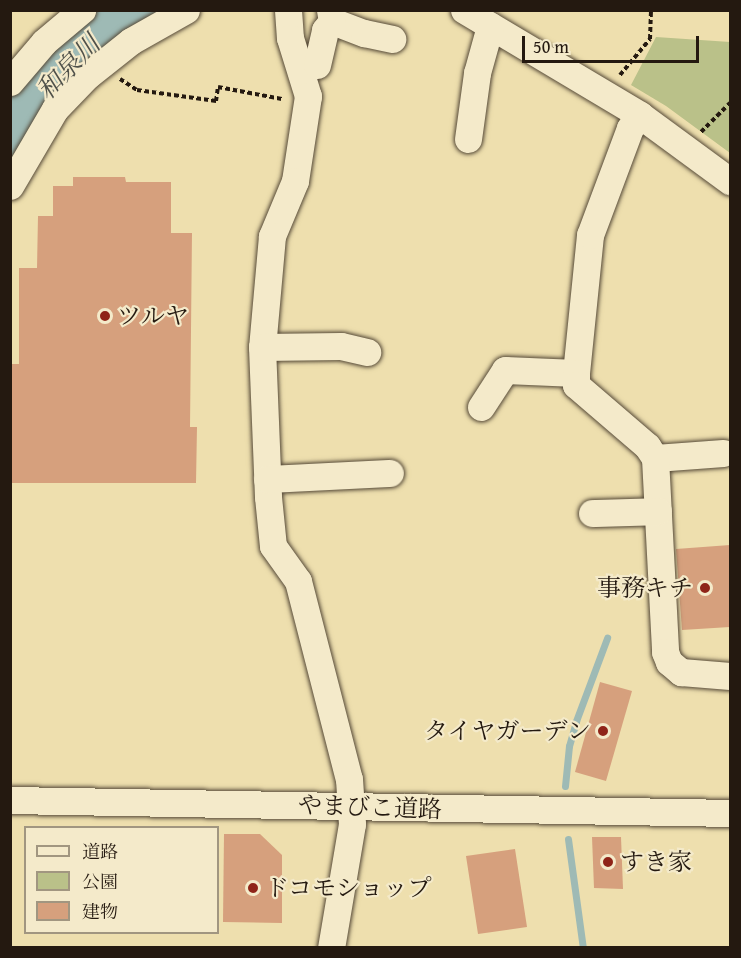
<!DOCTYPE html>
<html>
<head>
<meta charset="utf-8">
<style>
  body { margin:0 }
  #map { position:relative; width:741px; height:958px; overflow:hidden; background:#eedfae; font-family:"Gentium Book Plus","Noto Serif JP",serif }
  div>[style] { position:absolute }
  [style*='--x'] { left:calc(var(--x)*1px); top:calc(var(--y)*1px); width:calc(var(--w)*1px); rotate:calc(var(--a)*1deg) }
  .green>* { inset:0; background:#bac189 }
  .stream>* { height:7px; margin:-3.5px; padding:0 3.5px; transform-origin:3.5px; border-radius:3.5px; background:#9ebab5 }
  .river>* { height:42px; margin:-21px; padding:0 21px; transform-origin:21px; border-radius:21px; background:#9ebab5 }
  .building>* { inset:0; background:#d6a07d }
  .path>* { height:4px; margin-top:-2px; transform-origin:0; background:repeating-linear-gradient(90deg,#241910 0 4.5px,transparent 0 7.5px) }
  .roads { filter:drop-shadow(0 0 2px #564a38) drop-shadow(0 0 2px #564a38) }
  .minor>* { height:27px; margin:-13.5px; padding:0 13.5px; transform-origin:13.5px; border-radius:13.5px; background:#f4eaca }
  .dots>* { width:16px; height:16px; translate:-50% -50%; box-sizing:border-box; border:3px solid #f4eaca; border-radius:50% }
  span { translate:-50% -50%; white-space:nowrap; text-align:center; line-height:1.15; -webkit-text-stroke:4.5px #f4eaca; paint-order:stroke }
  .poi-label { font-size:24px; color:#241910 }
  .left { translate:0 -50%; text-align:left }
  .right { translate:-100% -50%; text-align:right }
  .street-label { font-size:24px; color:#241910 }
  .water-label { font-size:26px; color:#4f514a; font-style:italic }
  .frame { position:absolute; inset:0; border:12px solid #241910; pointer-events:none }
  .legend { position:absolute; left:24px; top:826px; width:195px; height:108px; box-sizing:border-box; background:#f4eaca; border:2px solid #a19680; margin:0; padding:8px 10px; list-style:none; font-size:18px; color:#241910 }
  .legend li { display:flex; align-items:center; gap:12px; height:30px }
  .legend b { width:30px; border:2px solid #a19680 }
  .scale { position:absolute; left:522px; top:36px; width:177px; height:27px; box-sizing:border-box; border:3px solid #241910; border-top:0; padding-left:8px; font-size:18px; line-height:21px; white-space:nowrap; color:#241910; -webkit-text-stroke:4px #f4eaca; paint-order:stroke }
</style>
</head>
<body>
<div id="map">
  <div class="green">
    <div style="clip-path:polygon(656px 37px,730px 42px,730px 153px,666px 106px,631px 85px)"></div>
  </div>
  <div class="stream">
    <div style="--x:565;--y:786;--w:40;--a:-84.3"></div>
    <div style="--x:569;--y:746;--w:26;--a:-74"></div>
    <div style="--x:576;--y:721;--w:89;--a:-69.5"></div>
    <div style="--x:568;--y:839;--w:110;--a:82.2"></div>
  </div>
  <div class="river">
    <div style="--x:10;--y:136;--w:47;--a:-54.6"></div>
    <div style="--x:37;--y:98;--w:100;--a:-45.4"></div>
    <div style="--x:107;--y:27;--w:34;--a:-30"></div>
  </div>
  <div class="building">
    <div style="clip-path:polygon(73px 177px,125px 177px,126px 182px,171px 182px,171px 233px,192px 233px,190px 427px,197px 427px,196px 483px,10px 483px,10px 364px,19px 364px,19px 268px,37px 268px,38px 216px,53px 216px,53px 186px,73px 186px)"></div>
    <div style="clip-path:polygon(730px 545px,730px 627px,682px 630px,676px 549px)"></div>
    <div style="clip-path:polygon(600px 682px,632px 691px,606px 781px,575px 772px)"></div>
    <div style="clip-path:polygon(224px 834px,260px 834px,282px 855px,282px 923px,223px 922px)"></div>
    <div style="clip-path:polygon(592px 837px,621px 837px,623px 889px,594px 888px)"></div>
    <div style="clip-path:polygon(515px 849px,527px 927px,478px 934px,466px 856px)"></div>
  </div>
  <div class="path">
    <div style="--x:620;--y:75;--w:47;--a:-50.2"></div>
    <div style="--x:650;--y:39;--w:29;--a:-88"></div>
    <div style="--x:120;--y:79;--w:20;--a:33"></div>
    <div style="--x:137;--y:90;--w:80;--a:7.9"></div>
    <div style="--x:216;--y:101;--w:14;--a:-82"></div>
    <div style="--x:218;--y:87;--w:65;--a:10.6"></div>
    <div style="--x:701;--y:132;--w:41;--a:-45"></div>
  </div>
  <div class="roads">
    <div class="minor">
      <div style="--x:288;--y:10;--w:28;--a:86"></div>
      <div style="--x:290;--y:38;--w:61;--a:72.8"></div>
      <div style="--x:308;--y:96;--w:86;--a:98.7"></div>
      <div style="--x:295;--y:181;--w:60;--a:112.7"></div>
      <div style="--x:272;--y:236;--w:111;--a:95.1"></div>
      <div style="--x:262;--y:347;--w:150;--a:87.7"></div>
      <div style="--x:268;--y:497;--w:49;--a:84.2"></div>
      <div style="--x:273;--y:546;--w:43;--a:54.5"></div>
      <div style="--x:298;--y:581;--w:204;--a:75.6"></div>
      <div style="--x:349;--y:779;--w:45;--a:86.2"></div>
      <div style="--x:352;--y:824;--w:126;--a:99.6"></div>
      <div style="--x:330;--y:10;--w:11;--a:80"></div>
      <div style="--x:332;--y:21;--w:34;--a:21"></div>
      <div style="--x:364;--y:33;--w:29;--a:12"></div>
      <div style="--x:464;--y:10;--w:205;--a:30.8"></div>
      <div style="--x:640;--y:115;--w:112;--a:36.3"></div>
      <div style="--x:317;--y:65;--w:36;--a:-77"></div>
      <div style="--x:325;--y:30;--w:11;--a:-52"></div>
      <div style="--x:10;--y:82;--w:52;--a:-49.6"></div>
      <div style="--x:44;--y:42;--w:50;--a:-40.1"></div>
      <div style="--x:468;--y:139;--w:67;--a:-82.2"></div>
      <div style="--x:477;--y:73;--w:49;--a:-74.5"></div>
      <div style="--x:10;--y:186;--w:89;--a:-59.7"></div>
      <div style="--x:55;--y:109;--w:46;--a:-45.9"></div>
      <div style="--x:87;--y:76;--w:56;--a:-38.5"></div>
      <div style="--x:131;--y:41;--w:63;--a:-29.4"></div>
      <div style="--x:262;--y:347;--w:79;--a:-0.7"></div>
      <div style="--x:341;--y:346;--w:27;--a:13"></div>
      <div style="--x:576;--y:373;--w:139;--a:-84.2"></div>
      <div style="--x:590;--y:235;--w:114;--a:-69.5"></div>
      <div style="--x:630;--y:128;--w:16;--a:-52"></div>
      <div style="--x:481;--y:407;--w:44;--a:-57"></div>
      <div style="--x:505;--y:370;--w:71;--a:2.4"></div>
      <div style="--x:576;--y:373;--w:12;--a:90"></div>
      <div style="--x:576;--y:385;--w:94;--a:40.7"></div>
      <div style="--x:647;--y:446;--w:14;--a:56"></div>
      <div style="--x:723;--y:453;--w:68;--a:175.8"></div>
      <div style="--x:655;--y:458;--w:194;--a:87"></div>
      <div style="--x:665;--y:652;--w:11;--a:68"></div>
      <div style="--x:669;--y:662;--w:16;--a:40"></div>
      <div style="--x:681;--y:672;--w:49;--a:4.7"></div>
      <div style="--x:267;--y:479;--w:123;--a:-2.8"></div>
      <div style="--x:592;--y:513;--w:66;--a:-1.7"></div>
      <div style="--x:10;--y:800;--w:720;--a:1.03"></div>
    </div>
  </div>
  <div class="dots">
    <div style="left:105px;top:316px;background:#8f2418"></div>
    <div style="left:705px;top:588px;background:#8f2418"></div>
    <div style="left:603px;top:731px;background:#8f2418"></div>
    <div style="left:608px;top:862px;background:#8f2418"></div>
    <div style="left:253px;top:888px;background:#8f2418"></div>
  </div>
  <div class="poi-label">
    <span class="left" style="left:117px;top:316px">ツルヤ</span>
    <span class="right" style="left:693px;top:588px">事務キチ</span>
    <span class="right" style="left:591px;top:731px">タイヤガーデン</span>
    <span class="left" style="left:620px;top:862px">すき家</span>
    <span class="left" style="left:265px;top:888px">ドコモショップ</span>
  </div>
  <div class="street-label">
    <span style="left:370px;top:807px;rotate:2deg">やまびこ道路</span>
  </div>
  <div class="water-label">
    <span style="left:68px;top:67px;rotate:-46deg">和泉川</span>
  </div>
  <div class="frame"></div>
  <ul class="legend">
  <li><b style="height:8px;background:#f4eaca"></b>道路</li>
  <li><b style="height:16px;background:#bac189"></b>公園</li>
  <li><b style="height:16px;background:#d6a07d"></b>建物</li>
  </ul>
  <div class="scale">50 m</div>
</div>
</body>
</html>
